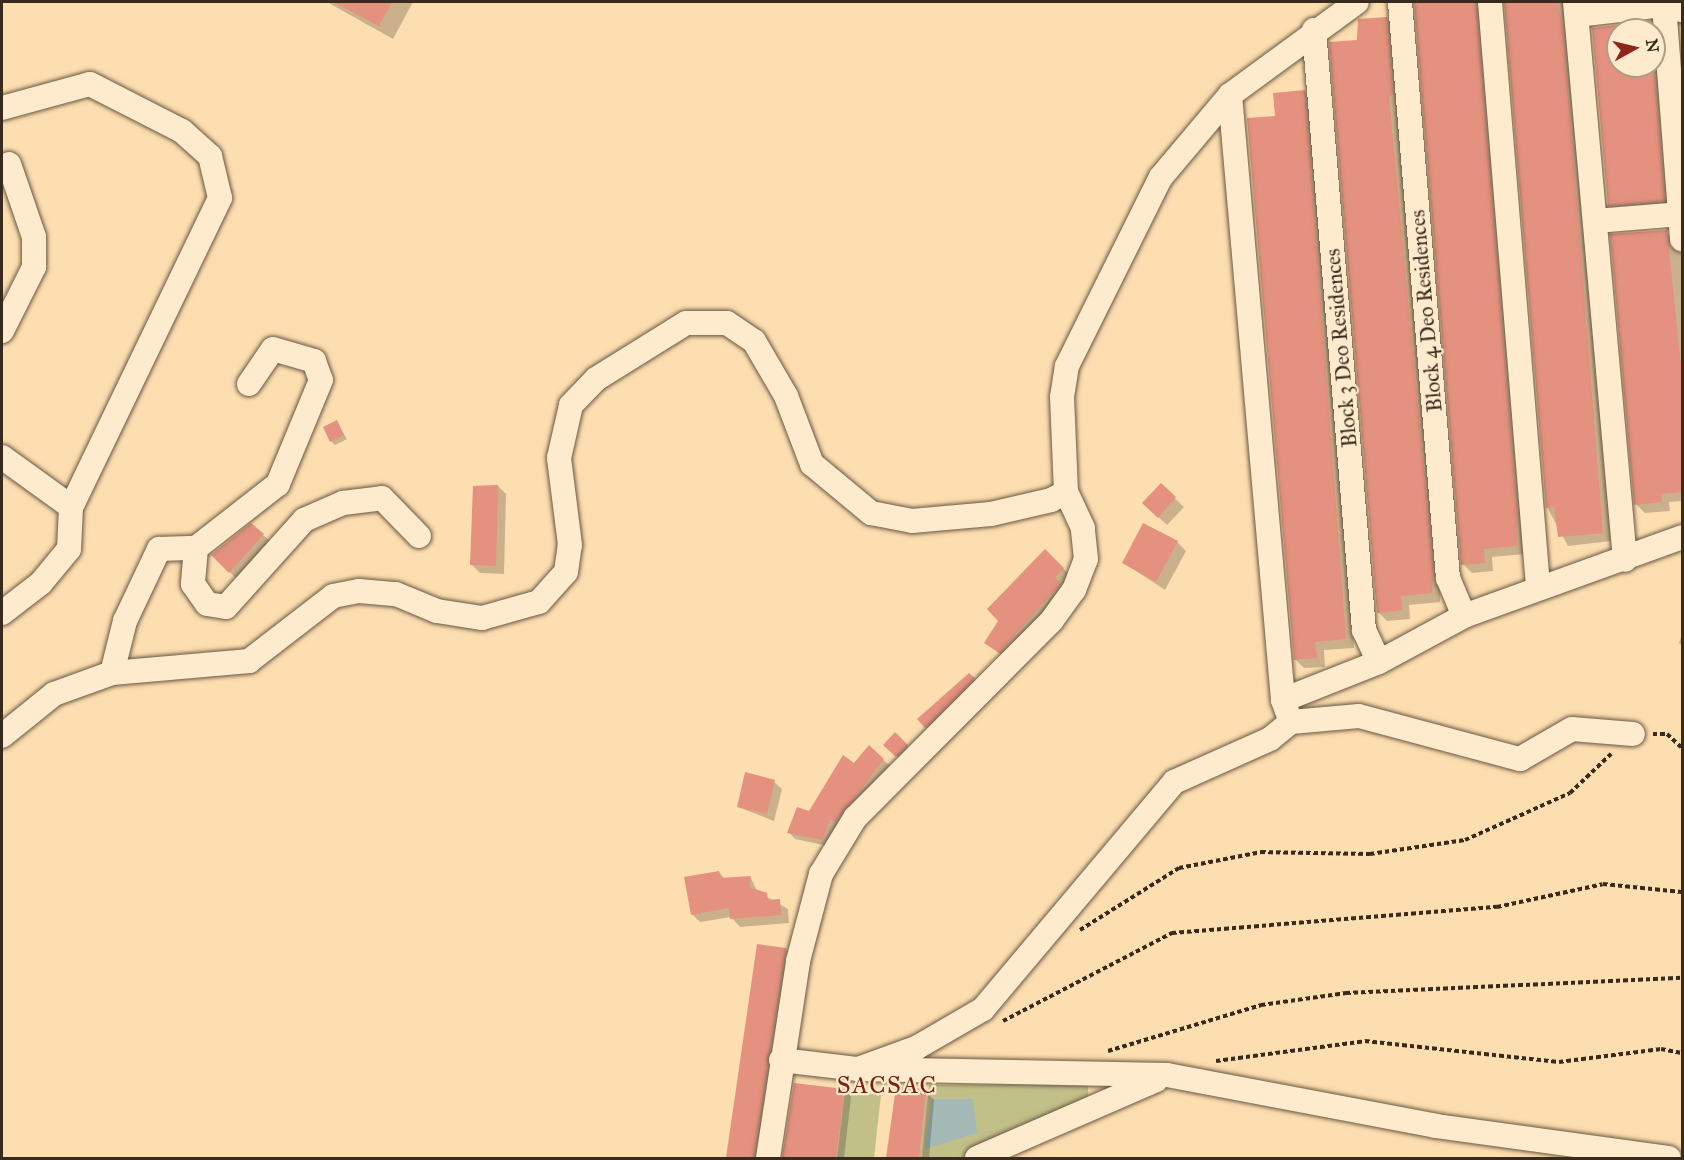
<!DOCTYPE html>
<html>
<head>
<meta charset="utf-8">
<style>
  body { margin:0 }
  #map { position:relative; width:1684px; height:1160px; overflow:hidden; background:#fddeb0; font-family:"IM FELL Great Primer",serif }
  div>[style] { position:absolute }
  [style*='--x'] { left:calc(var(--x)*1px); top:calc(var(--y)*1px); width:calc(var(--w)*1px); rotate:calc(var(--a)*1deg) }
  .green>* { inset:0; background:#c2c089 }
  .water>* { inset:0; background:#a4b9b6 }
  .shadow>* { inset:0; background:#0003 }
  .building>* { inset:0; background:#e4917f }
  .path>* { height:4px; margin-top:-2px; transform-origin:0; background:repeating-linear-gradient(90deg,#382a1c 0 4.5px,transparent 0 7.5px) }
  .roads { filter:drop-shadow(0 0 2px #695741) drop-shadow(0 0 2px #695741) }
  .minor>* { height:24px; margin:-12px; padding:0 12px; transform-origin:12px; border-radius:12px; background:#feeacc }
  span { translate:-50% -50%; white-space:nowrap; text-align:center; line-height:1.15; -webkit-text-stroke:4.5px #feeacc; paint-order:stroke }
  .street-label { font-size:21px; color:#382a1c }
  .quarter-label { font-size:24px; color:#7a1f14; letter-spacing:1.5px }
  .frame { position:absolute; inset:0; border:3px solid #382a1c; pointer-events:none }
  .north { position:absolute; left:1606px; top:18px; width:60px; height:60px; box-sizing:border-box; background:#feeacc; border:2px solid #af9d86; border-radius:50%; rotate:82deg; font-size:16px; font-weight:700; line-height:24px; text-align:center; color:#382a1c }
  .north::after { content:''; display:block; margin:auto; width:21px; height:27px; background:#8f2418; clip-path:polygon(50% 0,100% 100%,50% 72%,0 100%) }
</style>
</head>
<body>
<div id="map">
  <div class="green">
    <div style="clip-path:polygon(1088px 1084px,1088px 1102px,961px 1158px,922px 1158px,929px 1085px)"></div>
    <div style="clip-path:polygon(845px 1091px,881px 1095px,874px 1158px,837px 1158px)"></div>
  </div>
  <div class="water">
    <div style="clip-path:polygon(932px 1099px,973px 1099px,977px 1133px,925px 1149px)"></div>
  </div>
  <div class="shadow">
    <div style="clip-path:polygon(327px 2px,413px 2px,393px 39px)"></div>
    <div style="clip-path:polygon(1415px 2px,1493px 2px,1525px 554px,1492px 557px,1493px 571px,1472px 573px,1463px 564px)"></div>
    <div style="clip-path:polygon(1506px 2px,1565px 2px,1611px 541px,1568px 546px,1547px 507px)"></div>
    <div style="clip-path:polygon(1386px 18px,1395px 27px,1441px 577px,1440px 602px,1409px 605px,1410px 619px,1387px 621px,1378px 612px,1358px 41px)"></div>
    <div style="clip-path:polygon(evenodd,1649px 23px,1658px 32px,1673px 210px,1618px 214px,1609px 205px,1593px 29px,1649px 23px,1618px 30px,1654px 30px,1654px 66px,1618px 66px,1618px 30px)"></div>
    <div style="clip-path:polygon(1304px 91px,1313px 100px,1354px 648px,1324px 650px,1325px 667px,1304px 668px,1295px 659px,1277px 117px)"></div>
    <div style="clip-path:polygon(1666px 231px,1682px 253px,1682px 501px,1669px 502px,1670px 511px,1645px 513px,1636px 504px)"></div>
    <div style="clip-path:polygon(336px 422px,347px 439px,335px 445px,331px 441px)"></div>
    <div style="clip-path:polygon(1161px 485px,1184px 507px,1167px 525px,1153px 512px)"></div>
    <div style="clip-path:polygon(498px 486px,506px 494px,504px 574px,480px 573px,471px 564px)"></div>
    <div style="clip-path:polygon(263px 535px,271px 542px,237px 579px,213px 556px)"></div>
    <div style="clip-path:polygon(1177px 542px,1186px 551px,1165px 590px,1124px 563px)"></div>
    <div style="clip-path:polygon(1045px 551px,1071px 576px,1061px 586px,1067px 592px,1007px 660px,986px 642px)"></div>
    <div style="clip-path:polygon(1682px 634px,1682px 646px,1679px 643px)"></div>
    <div style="clip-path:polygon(969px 675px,981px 686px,933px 734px,919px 719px)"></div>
    <div style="clip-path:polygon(895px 734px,911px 750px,901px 760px,885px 744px)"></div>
    <div style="clip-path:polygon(869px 747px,890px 766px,828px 846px,795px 839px,789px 832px)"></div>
    <div style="clip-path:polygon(774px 782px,782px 789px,774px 821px,738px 807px)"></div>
    <div style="clip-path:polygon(719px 872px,725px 879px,751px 878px,757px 891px,788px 909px,789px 923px,740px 927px,731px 917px,700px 922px,692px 914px)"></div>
    <div style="clip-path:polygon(758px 945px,786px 949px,793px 956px,763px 1158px,729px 1158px)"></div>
    <div style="clip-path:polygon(795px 1085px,844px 1090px,851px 1097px,844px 1158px,782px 1158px)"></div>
    <div style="clip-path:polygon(897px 1088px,926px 1091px,934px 1100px,929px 1158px,888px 1158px)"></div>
  </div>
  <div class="building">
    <div style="clip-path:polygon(333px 2px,392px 2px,379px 26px)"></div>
    <div style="clip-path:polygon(1414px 2px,1476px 2px,1517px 510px,1517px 546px,1484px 549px,1485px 563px,1461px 565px)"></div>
    <div style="clip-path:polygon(1504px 2px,1557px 2px,1563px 27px,1603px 533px,1558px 537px,1554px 507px,1546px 508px)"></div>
    <div style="clip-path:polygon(1387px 17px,1393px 95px,1389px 96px,1433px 567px,1432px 593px,1401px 596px,1402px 610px,1377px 613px,1329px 42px,1357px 40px,1358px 19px)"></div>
    <div style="clip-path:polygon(1618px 25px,1618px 66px,1654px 66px,1665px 201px,1608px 206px,1592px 28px)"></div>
    <div style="clip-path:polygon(1305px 90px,1346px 639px,1315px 642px,1317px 658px,1294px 660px,1247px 118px,1275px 116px,1273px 93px)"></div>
    <div style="clip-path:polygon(1667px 230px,1683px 385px,1683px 492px,1661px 494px,1662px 502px,1634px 505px,1610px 234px)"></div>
    <div style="clip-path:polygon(337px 420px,344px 435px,330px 442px,323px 427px)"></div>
    <div style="clip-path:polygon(1161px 483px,1176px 497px,1158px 518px,1142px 503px)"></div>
    <div style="clip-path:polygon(498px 485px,496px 566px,470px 565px,473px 486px)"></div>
    <div style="clip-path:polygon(251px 523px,264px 534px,229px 573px,211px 555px)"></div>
    <div style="clip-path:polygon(1143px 523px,1178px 541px,1156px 582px,1122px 563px)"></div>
    <div style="clip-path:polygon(1045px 549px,1064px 568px,1055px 578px,1061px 583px,999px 653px,984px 643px,998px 621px,987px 609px)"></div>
    <div style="clip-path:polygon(969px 673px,975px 678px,925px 728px,917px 719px)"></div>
    <div style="clip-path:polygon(895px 732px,908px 745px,896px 757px,883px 745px)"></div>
    <div style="clip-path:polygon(869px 745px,884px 759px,836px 822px,830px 820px,822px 840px,787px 833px,797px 807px,809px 811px,843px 755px,854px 763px)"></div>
    <div style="clip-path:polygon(745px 772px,775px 780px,767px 814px,737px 807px)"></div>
    <div style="clip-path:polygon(719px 871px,721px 878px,751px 876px,749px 887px,767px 893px,768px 900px,780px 899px,781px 915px,730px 919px,729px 908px,691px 915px,684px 877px)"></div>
    <div style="clip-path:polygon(757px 944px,786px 948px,754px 1158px,726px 1158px)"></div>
    <div style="clip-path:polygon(794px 1083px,845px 1089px,836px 1158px,782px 1158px)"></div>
    <div style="clip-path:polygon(896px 1087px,926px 1089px,919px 1158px,886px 1158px)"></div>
  </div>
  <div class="path">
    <div style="--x:1653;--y:734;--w:14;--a:0"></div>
    <div style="--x:1667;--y:734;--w:21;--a:43"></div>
    <div style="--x:1080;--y:930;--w:117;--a:-32.1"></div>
    <div style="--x:1179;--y:868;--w:84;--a:-11"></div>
    <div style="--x:1261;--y:852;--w:109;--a:1.1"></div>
    <div style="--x:1370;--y:854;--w:96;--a:-8.4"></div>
    <div style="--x:1465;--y:840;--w:115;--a:-24.1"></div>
    <div style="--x:1570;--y:793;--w:57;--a:-43.6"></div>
    <div style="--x:1003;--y:1021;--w:191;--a:-27.5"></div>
    <div style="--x:1172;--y:933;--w:326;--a:-4.6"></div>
    <div style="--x:1497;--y:907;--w:108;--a:-12.2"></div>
    <div style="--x:1603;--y:884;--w:79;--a:5.8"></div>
    <div style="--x:1108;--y:1051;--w:160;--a:-16.7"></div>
    <div style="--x:1261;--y:1005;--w:86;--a:-8"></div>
    <div style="--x:1346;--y:993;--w:336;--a:-2.6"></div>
    <div style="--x:1216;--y:1061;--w:150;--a:-7.6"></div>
    <div style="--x:1365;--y:1041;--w:195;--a:6.2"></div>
    <div style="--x:1559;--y:1062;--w:103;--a:-7.3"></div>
    <div style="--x:1661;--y:1049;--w:21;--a:11"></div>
  </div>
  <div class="roads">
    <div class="minor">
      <div style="--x:1400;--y:2;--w:578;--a:85.24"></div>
      <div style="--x:1448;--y:578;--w:41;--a:67.2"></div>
      <div style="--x:1490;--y:2;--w:586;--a:85.3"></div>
      <div style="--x:1575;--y:2;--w:560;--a:84.88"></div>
      <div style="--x:1664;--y:5;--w:235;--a:85.6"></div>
      <div style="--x:1577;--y:15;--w:88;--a:-6.6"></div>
      <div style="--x:1664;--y:5;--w:19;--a:16"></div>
      <div style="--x:1314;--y:30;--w:602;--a:85.24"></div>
      <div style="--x:1364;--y:630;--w:35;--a:65"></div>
      <div style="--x:1230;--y:95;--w:607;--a:84.99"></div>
      <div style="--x:2;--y:108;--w:91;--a:-15.3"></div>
      <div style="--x:90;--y:84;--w:103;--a:27.1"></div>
      <div style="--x:182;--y:131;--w:38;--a:42"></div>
      <div style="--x:210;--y:156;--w:43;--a:76.6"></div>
      <div style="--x:220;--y:198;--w:343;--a:115.7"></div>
      <div style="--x:1595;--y:221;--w:87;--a:-4.6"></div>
      <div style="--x:2;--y:331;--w:72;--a:-63.4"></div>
      <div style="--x:34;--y:267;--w:30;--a:-90"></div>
      <div style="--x:34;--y:237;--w:77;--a:-108.9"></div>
      <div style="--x:249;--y:384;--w:42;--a:-55.6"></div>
      <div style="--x:273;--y:349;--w:43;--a:16.3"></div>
      <div style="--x:314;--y:361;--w:20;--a:70"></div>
      <div style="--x:321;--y:380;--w:113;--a:112.5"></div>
      <div style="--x:278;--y:484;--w:104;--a:142"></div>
      <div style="--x:196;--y:548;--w:36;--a:95"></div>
      <div style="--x:193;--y:584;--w:24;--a:55"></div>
      <div style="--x:207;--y:604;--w:19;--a:9"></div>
      <div style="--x:226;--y:607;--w:117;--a:-48.1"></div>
      <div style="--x:304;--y:520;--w:43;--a:-23.6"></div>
      <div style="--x:343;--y:503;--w:39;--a:-7"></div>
      <div style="--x:382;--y:498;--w:53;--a:45.8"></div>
      <div style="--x:2;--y:457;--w:85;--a:35.9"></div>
      <div style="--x:71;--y:507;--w:42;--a:92.7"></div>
      <div style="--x:69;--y:549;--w:44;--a:129.5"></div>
      <div style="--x:41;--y:583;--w:49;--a:142.4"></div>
      <div style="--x:112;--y:673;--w:54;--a:-76"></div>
      <div style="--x:125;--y:621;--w:80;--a:-64.7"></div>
      <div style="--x:159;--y:549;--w:37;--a:-2"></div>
      <div style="--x:1288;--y:714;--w:15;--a:-110"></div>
      <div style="--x:1283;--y:700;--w:103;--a:-21.6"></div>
      <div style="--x:1379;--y:662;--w:97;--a:-28.4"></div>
      <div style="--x:1464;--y:616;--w:232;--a:-19.9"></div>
      <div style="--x:2;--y:736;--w:67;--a:-38.9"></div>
      <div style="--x:54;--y:694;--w:62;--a:-19.9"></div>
      <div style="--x:112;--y:673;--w:138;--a:-5"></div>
      <div style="--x:249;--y:661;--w:106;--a:-37.7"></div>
      <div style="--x:333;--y:596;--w:26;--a:-11"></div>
      <div style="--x:359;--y:591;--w:37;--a:5"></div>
      <div style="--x:396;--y:594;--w:44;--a:22.5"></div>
      <div style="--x:437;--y:611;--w:46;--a:8.8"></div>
      <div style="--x:482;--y:618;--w:59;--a:-15.7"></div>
      <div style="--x:539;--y:602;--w:40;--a:-48"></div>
      <div style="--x:566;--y:572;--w:27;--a:-82"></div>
      <div style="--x:570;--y:545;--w:88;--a:-97.2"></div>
      <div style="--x:559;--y:458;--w:54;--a:-77.2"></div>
      <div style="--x:571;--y:405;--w:36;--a:-46"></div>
      <div style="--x:596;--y:379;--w:106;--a:-31.9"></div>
      <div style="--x:686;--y:323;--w:41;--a:0"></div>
      <div style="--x:727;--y:323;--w:32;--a:34"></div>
      <div style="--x:754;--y:341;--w:64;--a:59.8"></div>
      <div style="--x:786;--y:396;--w:73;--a:69.1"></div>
      <div style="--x:812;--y:464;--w:77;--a:39.7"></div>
      <div style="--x:871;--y:513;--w:42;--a:11"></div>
      <div style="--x:912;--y:521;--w:79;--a:-5.1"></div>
      <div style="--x:991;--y:514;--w:62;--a:-13.1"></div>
      <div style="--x:1051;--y:500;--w:17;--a:-28"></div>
      <div style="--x:781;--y:1060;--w:78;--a:6.7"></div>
      <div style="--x:858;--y:1069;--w:309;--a:1.1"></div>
      <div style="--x:1167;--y:1075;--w:274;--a:10.7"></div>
      <div style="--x:1436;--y:1126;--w:235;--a:7.8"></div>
      <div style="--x:858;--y:1069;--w:62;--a:-19.9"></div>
      <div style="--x:916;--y:1048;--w:78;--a:-30.2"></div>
      <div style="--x:983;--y:1009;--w:297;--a:-49.9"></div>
      <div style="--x:1174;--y:782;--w:105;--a:-24.1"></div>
      <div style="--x:1270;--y:739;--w:27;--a:-39"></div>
      <div style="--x:1291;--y:722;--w:68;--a:-5"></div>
      <div style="--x:1359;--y:716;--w:167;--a:15"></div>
      <div style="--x:1520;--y:759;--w:60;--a:-30"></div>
      <div style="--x:1572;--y:729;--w:61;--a:4.7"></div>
      <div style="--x:768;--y:1158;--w:199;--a:-81.3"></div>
      <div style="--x:798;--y:961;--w:90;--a:-75.2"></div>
      <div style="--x:821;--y:874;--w:66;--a:-58.7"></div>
      <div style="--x:855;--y:818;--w:279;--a:-45.1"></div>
      <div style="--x:1052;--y:620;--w:37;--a:-54"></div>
      <div style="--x:1074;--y:590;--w:33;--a:-69"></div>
      <div style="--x:1086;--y:559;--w:31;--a:-96"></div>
      <div style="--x:1083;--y:528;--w:40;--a:-115"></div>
      <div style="--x:1066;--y:492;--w:95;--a:-92.4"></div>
      <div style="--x:1062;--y:397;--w:31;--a:-81"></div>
      <div style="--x:1067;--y:366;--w:211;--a:-63.6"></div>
      <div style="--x:1161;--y:177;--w:107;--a:-49.9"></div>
      <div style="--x:1230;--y:95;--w:157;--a:-36.2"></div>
      <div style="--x:977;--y:1158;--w:195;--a:-23.5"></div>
    </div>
  </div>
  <div class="street-label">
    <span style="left:1426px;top:311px;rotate:-95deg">Block 4 Deo Residences</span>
    <span style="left:1341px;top:348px;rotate:-95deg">Block 3 Deo Residences</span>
  </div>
  <div class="quarter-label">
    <span style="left:887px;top:1086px">SACSAC</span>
  </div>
  <div class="frame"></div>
  <div class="north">N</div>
</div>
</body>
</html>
